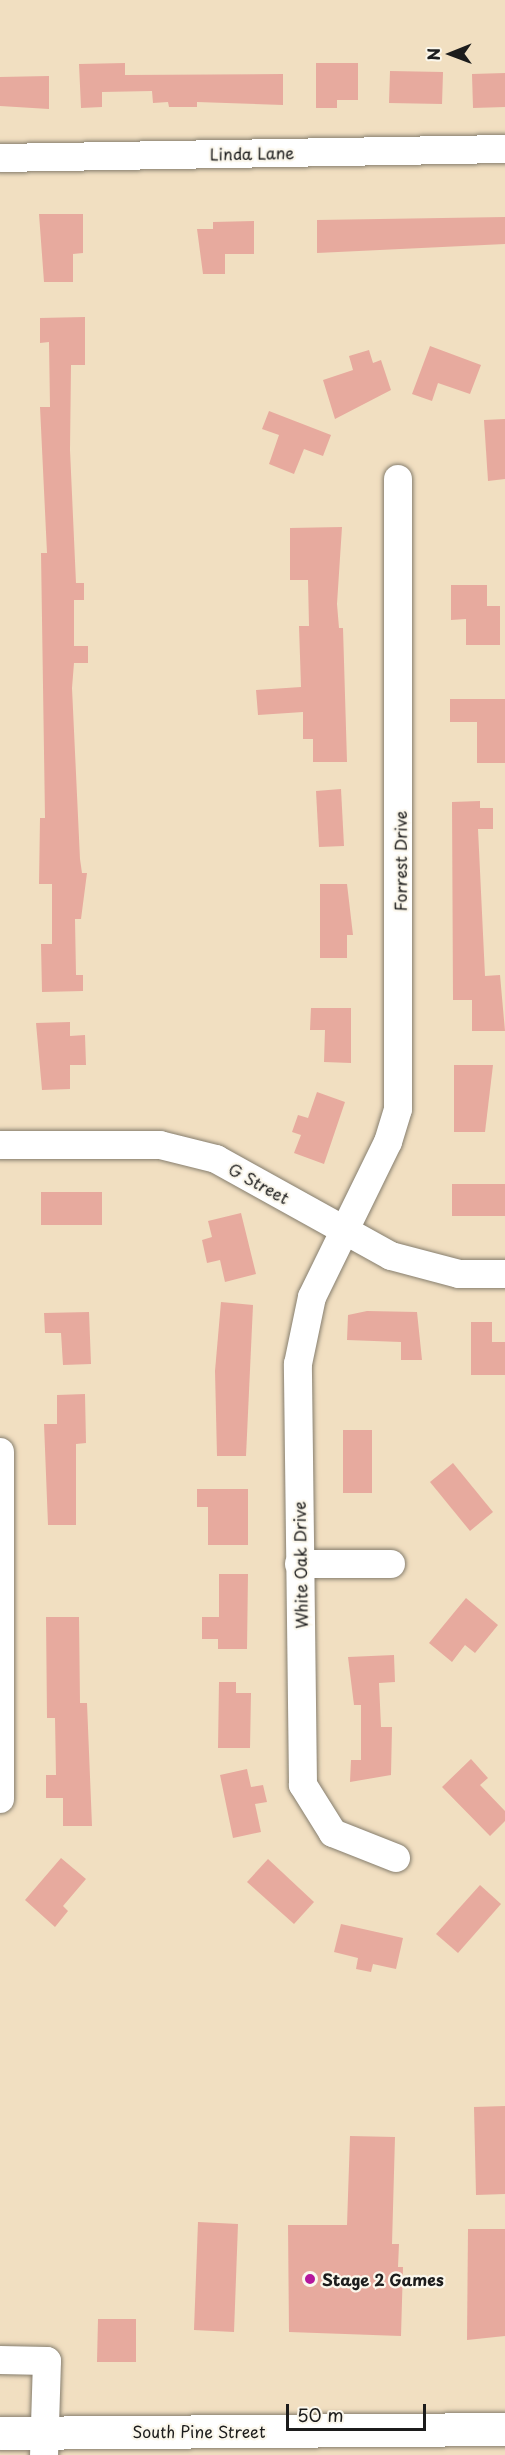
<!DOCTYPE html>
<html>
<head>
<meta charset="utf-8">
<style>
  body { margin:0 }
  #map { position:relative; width:505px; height:2455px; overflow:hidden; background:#f1dfc1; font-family:"Playpen Sans",sans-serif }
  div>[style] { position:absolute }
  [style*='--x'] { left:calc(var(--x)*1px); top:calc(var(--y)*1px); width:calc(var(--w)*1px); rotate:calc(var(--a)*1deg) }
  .building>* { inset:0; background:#e7aa9e }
  .roads { filter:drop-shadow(0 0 2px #867e6e) drop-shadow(0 0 2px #867e6e) }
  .minor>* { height:28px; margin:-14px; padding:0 14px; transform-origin:14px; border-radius:14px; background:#fff }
  .major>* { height:33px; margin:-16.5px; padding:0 16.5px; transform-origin:16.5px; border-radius:16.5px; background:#fff }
  .dots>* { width:16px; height:16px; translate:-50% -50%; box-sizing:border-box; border:3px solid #fbf7ec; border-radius:50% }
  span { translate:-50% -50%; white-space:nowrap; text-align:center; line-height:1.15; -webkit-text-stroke:4.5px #fbf7ec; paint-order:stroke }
  .street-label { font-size:16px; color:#1c1c1c }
  .poi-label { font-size:16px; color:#1c1c1c; font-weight:700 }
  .left { translate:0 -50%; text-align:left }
  .north { position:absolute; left:421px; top:24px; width:60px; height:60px; -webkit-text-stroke:4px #fbf7ec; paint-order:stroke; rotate:269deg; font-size:16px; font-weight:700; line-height:24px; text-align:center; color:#1c1c1c }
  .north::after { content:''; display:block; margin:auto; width:21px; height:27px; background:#1c1c1c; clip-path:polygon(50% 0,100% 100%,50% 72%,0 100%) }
  .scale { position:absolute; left:286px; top:2404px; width:140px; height:27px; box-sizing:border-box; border:3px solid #1c1c1c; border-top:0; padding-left:8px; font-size:18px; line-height:21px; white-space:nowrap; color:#1c1c1c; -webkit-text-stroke:4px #fbf7ec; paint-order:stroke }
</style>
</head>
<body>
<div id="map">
  <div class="building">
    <div style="clip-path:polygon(125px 63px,125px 75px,283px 74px,283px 105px,197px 102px,197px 107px,169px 107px,168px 102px,153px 103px,152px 91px,102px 92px,102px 107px,81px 108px,79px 64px)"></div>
    <div style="clip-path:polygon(316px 63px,358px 63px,358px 100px,337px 100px,337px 108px,316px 108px)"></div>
    <div style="clip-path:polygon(390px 71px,443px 72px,442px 104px,389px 103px)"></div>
    <div style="clip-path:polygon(505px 73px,505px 107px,473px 108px,472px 74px)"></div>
    <div style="clip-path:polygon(49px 76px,49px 109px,0 106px,0 77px)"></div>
    <div style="clip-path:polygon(39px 214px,83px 214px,83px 253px,73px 254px,73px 282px,44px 282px)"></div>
    <div style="clip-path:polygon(505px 217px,505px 244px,317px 253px,317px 220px)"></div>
    <div style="clip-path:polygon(254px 221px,254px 254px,225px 254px,225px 274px,203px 274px,197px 229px,213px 229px,213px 222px)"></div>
    <div style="clip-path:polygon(85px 317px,85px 365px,71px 365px,70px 450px,76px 583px,84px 583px,84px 600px,74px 600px,74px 646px,88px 646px,88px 663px,74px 663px,72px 688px,80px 859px,82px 873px,87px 873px,81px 919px,75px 919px,76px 975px,83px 975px,83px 991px,42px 992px,41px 944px,52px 944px,52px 884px,39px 884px,40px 818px,45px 818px,41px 553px,47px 553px,40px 407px,50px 407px,49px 342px,40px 343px,40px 318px)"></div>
    <div style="clip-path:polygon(430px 346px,481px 365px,470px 394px,438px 383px,432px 401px,412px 394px)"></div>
    <div style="clip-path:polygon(369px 350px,373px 363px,381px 360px,391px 390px,335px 419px,323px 380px,353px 370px,349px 356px)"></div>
    <div style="clip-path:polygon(269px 411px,331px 435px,323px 456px,304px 449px,294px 474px,269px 464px,279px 435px,262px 429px)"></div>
    <div style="clip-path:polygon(505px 419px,505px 479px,488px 481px,484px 420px)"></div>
    <div style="clip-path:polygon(342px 527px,337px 604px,339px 628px,343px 628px,347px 762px,313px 762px,313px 739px,303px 739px,303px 712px,258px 715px,256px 690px,301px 687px,299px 626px,309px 626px,308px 580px,290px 580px,290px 528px)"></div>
    <div style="clip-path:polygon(451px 585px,487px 585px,487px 606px,500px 606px,500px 645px,466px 645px,466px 619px,451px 620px)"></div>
    <div style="clip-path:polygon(450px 699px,505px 699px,505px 763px,477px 763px,477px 722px,450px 722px)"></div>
    <div style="clip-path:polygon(341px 789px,344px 846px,319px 847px,316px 791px)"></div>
    <div style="clip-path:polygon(480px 801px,480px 808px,493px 808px,493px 829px,478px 829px,485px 976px,500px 975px,505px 1031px,472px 1031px,472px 1000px,453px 1000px,452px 802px)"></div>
    <div style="clip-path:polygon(320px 884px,347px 884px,353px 935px,347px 935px,347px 958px,320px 958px)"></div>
    <div style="clip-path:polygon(311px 1008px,351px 1008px,351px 1063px,324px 1062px,325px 1030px,310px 1030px)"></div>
    <div style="clip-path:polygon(70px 1022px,70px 1036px,85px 1035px,86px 1065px,70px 1065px,70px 1089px,42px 1090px,36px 1023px)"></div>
    <div style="clip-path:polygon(454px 1065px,493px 1065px,485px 1132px,454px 1132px)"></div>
    <div style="clip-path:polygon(317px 1092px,345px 1102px,324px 1164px,294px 1153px,301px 1135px,292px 1132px,298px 1115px,308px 1118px)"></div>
    <div style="clip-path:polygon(452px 1184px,505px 1184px,505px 1216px,452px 1216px)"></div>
    <div style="clip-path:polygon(41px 1192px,102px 1192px,102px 1225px,41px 1225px)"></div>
    <div style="clip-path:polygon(241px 1213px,256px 1274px,225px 1282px,220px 1260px,207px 1263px,202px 1240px,212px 1237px,208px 1221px)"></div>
    <div style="clip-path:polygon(221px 1302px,253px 1305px,246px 1456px,217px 1456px,215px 1371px)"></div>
    <div style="clip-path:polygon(367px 1311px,417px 1312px,422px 1360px,401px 1360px,401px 1342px,347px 1340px,348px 1315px)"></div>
    <div style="clip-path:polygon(89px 1312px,91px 1364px,63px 1365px,61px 1333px,45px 1333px,44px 1313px)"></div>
    <div style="clip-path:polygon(471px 1322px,492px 1322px,492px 1342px,505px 1342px,505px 1375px,471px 1375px)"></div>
    <div style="clip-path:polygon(85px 1394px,86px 1443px,76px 1444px,76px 1525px,48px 1525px,44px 1424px,57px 1424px,57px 1395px)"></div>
    <div style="clip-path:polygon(343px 1430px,372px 1430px,372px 1493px,343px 1493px)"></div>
    <div style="clip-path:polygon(453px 1463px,493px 1512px,470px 1531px,430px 1482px)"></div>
    <div style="clip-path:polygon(197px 1489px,248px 1489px,248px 1545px,208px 1545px,208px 1507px,197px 1507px)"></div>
    <div style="clip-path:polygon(219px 1574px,248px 1574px,247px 1649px,218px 1649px,218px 1639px,202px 1639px,202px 1617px,219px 1617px)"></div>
    <div style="clip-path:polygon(466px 1598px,498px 1625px,475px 1653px,465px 1645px,452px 1662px,429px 1643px)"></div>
    <div style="clip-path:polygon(46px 1617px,79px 1617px,80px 1703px,87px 1703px,92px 1826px,63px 1826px,63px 1798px,46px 1798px,46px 1775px,56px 1775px,55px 1718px,47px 1718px)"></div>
    <div style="clip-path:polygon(394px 1655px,395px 1682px,379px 1683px,381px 1727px,392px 1727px,391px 1775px,350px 1782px,351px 1760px,361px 1760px,361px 1705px,354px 1705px,348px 1657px)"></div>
    <div style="clip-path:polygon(219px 1682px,236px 1682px,236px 1693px,251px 1693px,250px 1748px,218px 1748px)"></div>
    <div style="clip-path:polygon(471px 1759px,488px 1778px,480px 1785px,505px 1811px,505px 1821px,490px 1836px,442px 1787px)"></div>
    <div style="clip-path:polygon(247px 1769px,251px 1787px,263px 1785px,267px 1802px,255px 1804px,261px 1832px,233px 1838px,220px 1775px)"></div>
    <div style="clip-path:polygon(61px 1858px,86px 1879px,63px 1906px,68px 1911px,55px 1927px,25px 1900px)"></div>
    <div style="clip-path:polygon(268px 1859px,314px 1902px,294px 1924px,247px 1882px)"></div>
    <div style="clip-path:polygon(480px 1885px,501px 1904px,458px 1953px,436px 1934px)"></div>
    <div style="clip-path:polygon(341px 1924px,403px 1938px,396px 1969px,373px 1964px,371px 1972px,356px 1969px,358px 1958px,334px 1952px)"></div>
    <div style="clip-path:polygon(505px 2106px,505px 2194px,476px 2195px,474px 2107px)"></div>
    <div style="clip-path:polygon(350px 2136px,395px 2137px,392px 2244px,399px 2244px,398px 2267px,403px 2267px,401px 2336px,289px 2332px,288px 2225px,347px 2225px)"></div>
    <div style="clip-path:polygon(198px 2222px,238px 2224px,234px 2332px,194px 2330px)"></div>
    <div style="clip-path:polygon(468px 2229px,505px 2229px,505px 2336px,467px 2340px)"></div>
    <div style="clip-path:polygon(98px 2319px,136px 2319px,136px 2362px,97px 2362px)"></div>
  </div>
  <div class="roads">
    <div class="minor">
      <div style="--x:0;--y:158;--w:505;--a:-1.02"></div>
      <div style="--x:0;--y:1145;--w:160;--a:0"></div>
      <div style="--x:160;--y:1145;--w:58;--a:14"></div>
      <div style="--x:216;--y:1159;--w:200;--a:29"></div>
      <div style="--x:391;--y:1256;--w:70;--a:14.8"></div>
      <div style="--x:459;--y:1274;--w:46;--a:0"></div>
      <div style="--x:0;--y:1452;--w:347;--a:90"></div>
      <div style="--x:299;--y:1564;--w:92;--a:0"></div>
      <div style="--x:396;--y:1858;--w:68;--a:-158.4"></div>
      <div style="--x:333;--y:1833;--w:57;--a:-122"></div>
      <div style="--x:303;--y:1785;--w:421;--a:-90.7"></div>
      <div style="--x:298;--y:1364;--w:68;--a:-78.2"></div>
      <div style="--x:312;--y:1297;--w:173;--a:-63.9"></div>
      <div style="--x:388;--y:1142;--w:34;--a:-73"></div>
      <div style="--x:398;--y:1109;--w:630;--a:-90"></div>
      <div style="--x:0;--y:2360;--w:47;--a:1.2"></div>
      <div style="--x:47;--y:2361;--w:94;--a:91.8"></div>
    </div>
    <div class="major">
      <div style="--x:0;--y:2433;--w:505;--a:-0.45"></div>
    </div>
  </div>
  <div class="dots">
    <div style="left:310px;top:2279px;background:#b5179e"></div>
  </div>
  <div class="street-label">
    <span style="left:252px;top:153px;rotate:-1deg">Linda Lane</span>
    <span style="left:400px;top:861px;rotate:-90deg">Forrest Drive</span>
    <span style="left:259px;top:1183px;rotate:29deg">G Street</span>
    <span style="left:300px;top:1565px;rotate:-91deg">White Oak Drive</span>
    <span style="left:199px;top:2431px">South Pine Street</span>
  </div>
  <div class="poi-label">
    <span class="left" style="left:322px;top:2279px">Stage 2 Games</span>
  </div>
  <div class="north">N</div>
  <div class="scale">50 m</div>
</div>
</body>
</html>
